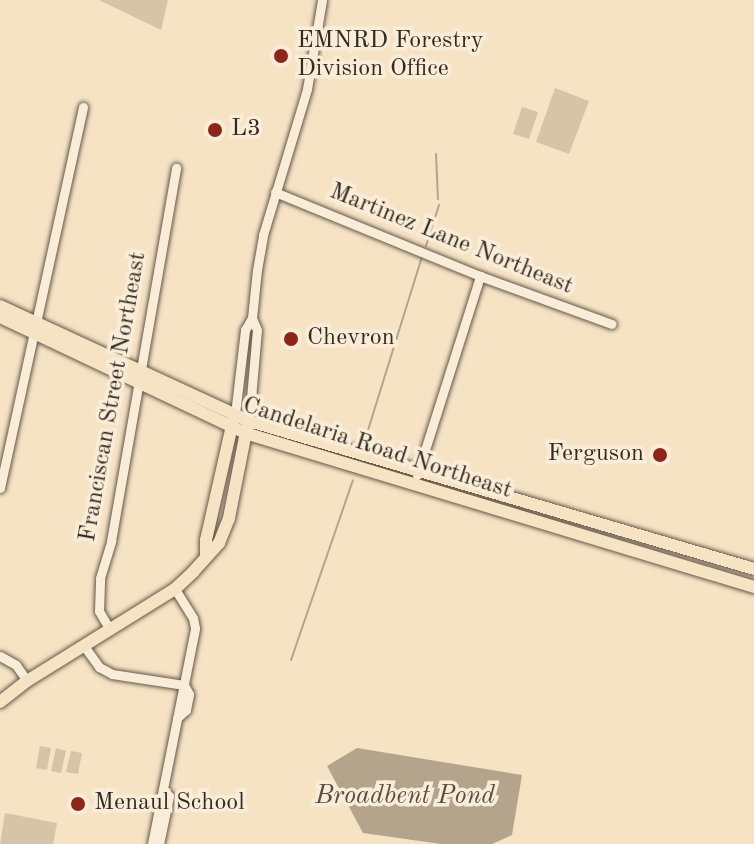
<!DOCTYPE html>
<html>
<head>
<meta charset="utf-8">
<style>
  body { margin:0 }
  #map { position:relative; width:754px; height:844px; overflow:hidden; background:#f6e3c4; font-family:"Old Standard TT",serif }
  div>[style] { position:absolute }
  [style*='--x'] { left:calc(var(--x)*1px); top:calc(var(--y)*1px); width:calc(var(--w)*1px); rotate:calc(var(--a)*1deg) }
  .green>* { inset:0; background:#d5c4a8 }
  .water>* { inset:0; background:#b4a48c }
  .stream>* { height:2px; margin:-1px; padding:0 1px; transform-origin:1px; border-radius:1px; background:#b4a48c }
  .roads { filter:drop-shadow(0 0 2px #645849) drop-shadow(0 0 2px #645849) }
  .minor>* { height:9px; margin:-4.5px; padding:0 4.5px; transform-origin:4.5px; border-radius:4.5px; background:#f9edd9 }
  .major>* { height:12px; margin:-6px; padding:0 6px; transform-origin:6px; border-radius:6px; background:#f6e3c4 }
  .dots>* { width:22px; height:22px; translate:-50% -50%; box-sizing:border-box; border:4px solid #f9edd9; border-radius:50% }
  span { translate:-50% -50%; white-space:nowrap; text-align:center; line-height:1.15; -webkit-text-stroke:7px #f9edd9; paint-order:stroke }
  .poi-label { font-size:24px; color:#332a20 }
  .left { translate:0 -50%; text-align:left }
  .right { translate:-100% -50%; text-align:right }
  .street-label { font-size:24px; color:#332a20 }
  .water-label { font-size:26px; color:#5a4f40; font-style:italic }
</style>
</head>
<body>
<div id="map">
  <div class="green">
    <div style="clip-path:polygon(99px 0,168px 0,161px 30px)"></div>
    <div style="clip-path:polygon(555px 88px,589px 101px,569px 154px,536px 142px)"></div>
    <div style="clip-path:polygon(522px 107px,538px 112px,529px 139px,513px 134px)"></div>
    <div style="clip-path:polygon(40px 746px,51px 748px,47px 770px,36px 768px)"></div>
    <div style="clip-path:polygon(56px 748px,66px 751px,61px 773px,51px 771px)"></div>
    <div style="clip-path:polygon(71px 751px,82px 753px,78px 774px,66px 772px)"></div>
    <div style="clip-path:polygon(5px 813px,57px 823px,53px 844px,0 844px)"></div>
  </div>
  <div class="water">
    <div style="clip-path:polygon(357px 748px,522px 775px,512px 835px,492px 844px,441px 844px,363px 833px,327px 766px)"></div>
  </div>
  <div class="stream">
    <div style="--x:436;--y:154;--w:45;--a:87.5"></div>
    <div style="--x:426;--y:246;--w:43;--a:-72.4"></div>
    <div style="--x:364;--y:443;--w:195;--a:-72.7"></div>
    <div style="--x:291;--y:660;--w:190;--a:-71"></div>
  </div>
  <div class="roads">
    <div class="minor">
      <div style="--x:275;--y:192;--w:222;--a:22.3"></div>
      <div style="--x:480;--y:276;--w:140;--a:20"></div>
      <div style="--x:235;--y:414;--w:85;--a:-83.2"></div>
      <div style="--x:245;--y:330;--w:14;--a:-60"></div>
      <div style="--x:249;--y:421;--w:91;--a:-85"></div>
      <div style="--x:257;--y:330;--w:13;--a:-113"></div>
      <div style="--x:252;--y:318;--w:48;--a:-84.1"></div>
      <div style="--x:257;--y:270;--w:36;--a:-80"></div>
      <div style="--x:263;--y:235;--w:152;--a:-73.2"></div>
      <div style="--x:307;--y:89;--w:90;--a:-80.4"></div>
      <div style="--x:417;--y:475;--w:209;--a:-72.4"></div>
      <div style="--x:0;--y:488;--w:390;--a:-77.7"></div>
      <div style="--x:110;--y:630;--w:22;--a:-120"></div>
      <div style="--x:99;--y:611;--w:33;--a:-88"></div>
      <div style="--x:100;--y:578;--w:39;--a:-73"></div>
      <div style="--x:111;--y:541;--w:379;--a:-80.1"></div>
      <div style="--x:84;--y:646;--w:26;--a:54"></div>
      <div style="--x:99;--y:667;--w:15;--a:28"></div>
      <div style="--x:112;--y:674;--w:73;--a:8.7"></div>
      <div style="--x:0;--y:656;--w:18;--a:29"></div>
      <div style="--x:16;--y:665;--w:19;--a:55"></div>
      <div style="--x:177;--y:718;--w:12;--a:-42"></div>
      <div style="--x:186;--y:710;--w:16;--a:-79"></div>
      <div style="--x:189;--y:694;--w:10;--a:-119"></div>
      <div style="--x:152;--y:844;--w:220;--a:-78.7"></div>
      <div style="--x:195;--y:628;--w:10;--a:-101"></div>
      <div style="--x:193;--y:618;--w:34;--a:-122"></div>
      <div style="--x:159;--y:844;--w:49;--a:-78.2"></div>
      <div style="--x:169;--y:796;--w:9;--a:-131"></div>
    </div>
    <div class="major">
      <div style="--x:0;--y:306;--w:274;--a:24.8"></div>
      <div style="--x:249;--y:421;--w:526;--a:16.33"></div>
      <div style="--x:0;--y:317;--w:271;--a:25.3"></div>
      <div style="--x:245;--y:433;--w:532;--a:16.83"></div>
      <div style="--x:206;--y:556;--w:16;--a:-90"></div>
      <div style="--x:206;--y:540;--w:122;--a:-77.2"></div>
      <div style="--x:0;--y:702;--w:34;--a:-38"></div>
      <div style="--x:27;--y:681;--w:174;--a:-31.9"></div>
      <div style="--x:175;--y:589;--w:25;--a:-43"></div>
      <div style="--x:193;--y:572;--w:39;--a:-48"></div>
      <div style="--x:219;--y:543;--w:27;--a:-68"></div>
      <div style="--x:229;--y:518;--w:93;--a:-78.8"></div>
    </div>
  </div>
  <div class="dots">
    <div style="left:281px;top:56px;background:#8f2418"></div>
    <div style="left:215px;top:130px;background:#8f2418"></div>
    <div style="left:291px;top:339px;background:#8f2418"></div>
    <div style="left:660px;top:455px;background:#8f2418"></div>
    <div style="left:78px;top:804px;background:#8f2418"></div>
  </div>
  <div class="poi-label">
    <span class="left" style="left:297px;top:56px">EMNRD Forestry<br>Division Office</span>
    <span class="left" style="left:231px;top:130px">L3</span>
    <span class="left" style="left:307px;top:339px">Chevron</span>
    <span class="right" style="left:644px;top:455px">Ferguson</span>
    <span class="left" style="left:94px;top:804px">Menaul School</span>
  </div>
  <div class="street-label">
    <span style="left:451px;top:240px;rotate:22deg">Martinez Lane Northeast</span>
    <span style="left:114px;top:397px;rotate:-80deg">Franciscan Street Northeast</span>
    <span style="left:377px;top:449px;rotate:18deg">Candelaria Road Northeast</span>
  </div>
  <div class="water-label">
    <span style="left:405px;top:797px">Broadbent Pond</span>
  </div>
</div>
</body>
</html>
